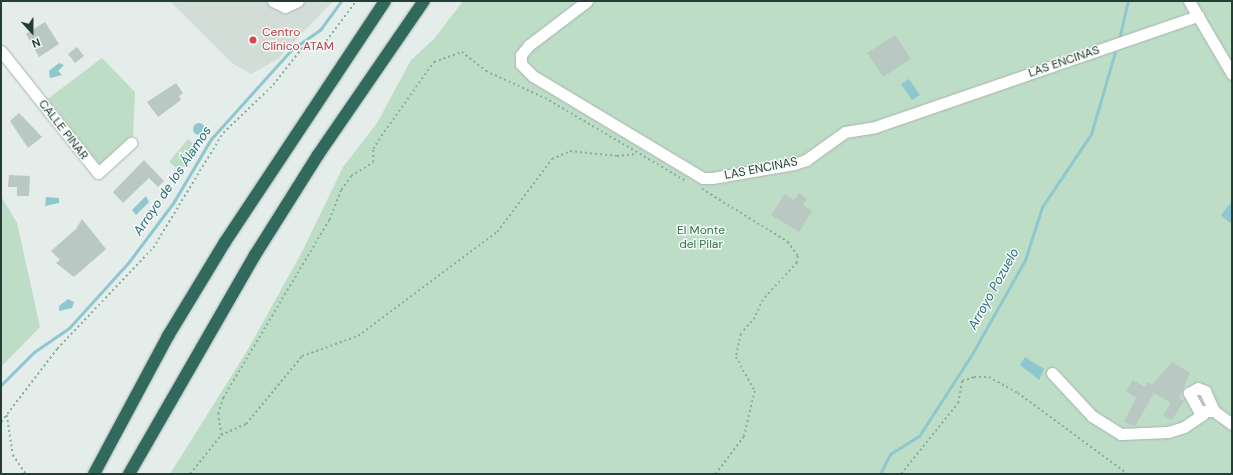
<!DOCTYPE html>
<html>
<head>
<meta charset="utf-8">
<style>
  body { margin:0 }
  #map { position:relative; width:1233px; height:475px; overflow:hidden; background:#e4ede9; font-family:"DM Sans",sans-serif }
  div>[style] { position:absolute }
  [style*='--x'] { left:calc(var(--x)*1px); top:calc(var(--y)*1px); width:calc(var(--w)*1px); rotate:calc(var(--a)*1deg) }
  .built>* { inset:0; background:#d2ddd8 }
  .green>* { inset:0; background:#beddc6 }
  .water>* { inset:0; background:#8fc7cf }
  .round { border-radius:50% }
  .stream>* { height:3px; margin:-1.5px; padding:0 1.5px; transform-origin:1.5px; border-radius:1.5px; background:#8fc7cf }
  .building>* { inset:0; background:#b9c8c2 }
  .path>* { height:1.5px; margin-top:-0.75px; transform-origin:0; background:repeating-linear-gradient(90deg,#86afa1 0 2px,transparent 0 5px) }
  .roads { filter:drop-shadow(0 0 1px #a7b5b0) drop-shadow(0 0 1px #a7b5b0) }
  .minor>* { height:11px; margin:-5.5px; padding:0 5.5px; transform-origin:5.5px; border-radius:5.5px; background:#fff }
  .highway>* { height:12px; margin:-6px; padding:0 6px; transform-origin:6px; border-radius:6px; background:#31695c }
  .dots>* { width:11px; height:11px; translate:-50% -50%; box-sizing:border-box; border:2px solid #f5f9f7; border-radius:50% }
  span { translate:-50% -50%; white-space:nowrap; text-align:center; line-height:1.15; -webkit-text-stroke:3px #f5f9f7; paint-order:stroke }
  .health-label { font-size:12px; color:#be3a42 }
  .left { translate:0 -50%; text-align:left }
  .street-label { font-size:12px; color:#243e36 }
  .park-label { font-size:12px; color:#307348 }
  .water-label { font-size:13px; color:#206b78; font-style:italic }
  .frame { position:absolute; inset:0; border:2px solid #243e36; pointer-events:none }
  .north { position:absolute; left:12px; top:12px; width:40px; height:40px; -webkit-text-stroke:3px #f5f9f7; paint-order:stroke; rotate:159deg; font-size:11px; font-weight:700; line-height:16px; text-align:center; color:#243e36 }
  .north::after { content:''; display:block; margin:auto; width:14px; height:18px; background:#243e36; clip-path:polygon(50% 0,100% 100%,50% 72%,0 100%) }
</style>
</head>
<body>
<div id="map">
  <div class="built">
    <div style="clip-path:polygon(170px 1px,333px 1px,278px 59px,251px 74px,232px 63px)"></div>
  </div>
  <div class="green">
    <div style="clip-path:polygon(463px 1px,1232px 1px,1232px 474px,170px 474px,247px 351px,303px 250px,343px 167px,377px 123px,411px 60px,434px 39px)"></div>
    <div style="clip-path:polygon(102px 58px,135px 92px,133px 136px,100px 165px,45px 101px)"></div>
    <div style="clip-path:polygon(188px 139px,199px 148px,180px 171px,169px 162px)"></div>
    <div style="clip-path:polygon(1px 196px,17px 223px,40px 327px,1px 367px)"></div>
  </div>
  <div class="water">
    <div style="clip-path:polygon(59px 63px,64px 65px,58px 71px,62px 75px,50px 78px,49px 71px)"></div>
    <div style="clip-path:polygon(909px 79px,920px 95px,912px 100px,901px 84px)"></div>
    <div class="round" style="left:193px;top:123px;width:12px;height:12px"></div>
    <div style="clip-path:polygon(146px 196px,149px 202px,136px 215px,132px 210px)"></div>
    <div style="clip-path:polygon(46px 197px,59px 198px,59px 203px,45px 206px)"></div>
    <div style="clip-path:polygon(1232px 201px,1232px 220px,1230px 223px,1221px 215px)"></div>
    <div style="clip-path:polygon(68px 299px,74px 302px,72px 308px,59px 311px,59px 306px)"></div>
    <div style="clip-path:polygon(1025px 357px,1044px 369px,1039px 380px,1020px 365px)"></div>
  </div>
  <div class="stream">
    <div style="--x:1120;--y:35;--w:35;--a:-77"></div>
    <div style="--x:1;--y:385;--w:47;--a:-45"></div>
    <div style="--x:34;--y:352;--w:42;--a:-34.4"></div>
    <div style="--x:69;--y:328;--w:88;--a:-47.8"></div>
    <div style="--x:128;--y:263;--w:75;--a:-53.1"></div>
    <div style="--x:173;--y:203;--w:74;--a:-59.3"></div>
    <div style="--x:211;--y:139;--w:120;--a:-48"></div>
    <div style="--x:291;--y:50;--w:35;--a:-35"></div>
    <div style="--x:320;--y:30;--w:36;--a:-54"></div>
    <div style="--x:880;--y:474;--w:22;--a:-63"></div>
    <div style="--x:890;--y:454;--w:34;--a:-32"></div>
    <div style="--x:919;--y:436;--w:98;--a:-57.1"></div>
    <div style="--x:972;--y:354;--w:108;--a:-60.6"></div>
    <div style="--x:1025;--y:260;--w:56;--a:-72.2"></div>
    <div style="--x:1042;--y:207;--w:88;--a:-56.1"></div>
    <div style="--x:1091;--y:134;--w:85;--a:-73.7"></div>
  </div>
  <div class="building">
    <div style="clip-path:polygon(45px 22px,59px 44px,39px 57px,26px 34px)"></div>
    <div style="clip-path:polygon(895px 35px,911px 59px,883px 77px,867px 53px)"></div>
    <div style="clip-path:polygon(77px 47px,84px 56px,75px 63px,68px 54px)"></div>
    <div style="clip-path:polygon(176px 83px,183px 93px,179px 96px,181px 100px,158px 117px,147px 102px)"></div>
    <div style="clip-path:polygon(19px 113px,42px 137px,28px 148px,10px 121px)"></div>
    <div style="clip-path:polygon(144px 160px,164px 181px,158px 187px,149px 178px,123px 203px,113px 192px)"></div>
    <div style="clip-path:polygon(9px 175px,30px 176px,29px 196px,17px 196px,17px 187px,8px 187px)"></div>
    <div style="clip-path:polygon(799px 193px,807px 199px,803px 205px,812px 211px,799px 232px,771px 215px,785px 194px,794px 200px)"></div>
    <div style="clip-path:polygon(82px 219px,106px 249px,74px 277px,56px 263px,60px 260px,51px 251px,76px 229px)"></div>
    <div style="clip-path:polygon(1172px 362px,1190px 373px,1179px 398px,1184px 401px,1172px 420px,1163px 415px,1171px 403px,1154px 393px,1135px 426px,1124px 422px,1136px 398px,1126px 391px,1133px 380px,1145px 387px,1148px 382px,1152px 385px)"></div>
  </div>
  <div class="path">
    <div style="--x:702;--y:189;--w:101;--a:31.6"></div>
    <div style="--x:788;--y:242;--w:17;--a:54"></div>
    <div style="--x:798;--y:256;--w:7;--a:98"></div>
    <div style="--x:797;--y:263;--w:50;--a:132.6"></div>
    <div style="--x:763;--y:300;--w:20;--a:114"></div>
    <div style="--x:755;--y:318;--w:21;--a:131"></div>
    <div style="--x:741;--y:334;--w:24;--a:102"></div>
    <div style="--x:736;--y:357;--w:39;--a:61"></div>
    <div style="--x:755;--y:391;--w:47;--a:103.4"></div>
    <div style="--x:744;--y:437;--w:46;--a:127.1"></div>
    <div style="--x:7;--y:415;--w:40;--a:81.5"></div>
    <div style="--x:13;--y:455;--w:23;--a:56"></div>
    <div style="--x:1;--y:422;--w:92;--a:-52.5"></div>
    <div style="--x:57;--y:349;--w:139;--a:-46.5"></div>
    <div style="--x:153;--y:248;--w:135;--a:-58.7"></div>
    <div style="--x:223;--y:133;--w:69;--a:-43.8"></div>
    <div style="--x:273;--y:85;--w:47;--a:-51.9"></div>
    <div style="--x:302;--y:48;--w:18;--a:3"></div>
    <div style="--x:320;--y:49;--w:60;--a:-53.1"></div>
    <div style="--x:221;--y:435;--w:27;--a:-24"></div>
    <div style="--x:246;--y:424;--w:88;--a:-50.5"></div>
    <div style="--x:302;--y:356;--w:59;--a:-19.7"></div>
    <div style="--x:358;--y:336;--w:174;--a:-36.8"></div>
    <div style="--x:497;--y:232;--w:91;--a:-53"></div>
    <div style="--x:552;--y:159;--w:20;--a:-24"></div>
    <div style="--x:570;--y:151;--w:47;--a:6.1"></div>
    <div style="--x:617;--y:156;--w:20;--a:-6"></div>
    <div style="--x:190;--y:474;--w:50;--a:-51.5"></div>
    <div style="--x:221;--y:435;--w:21;--a:-98"></div>
    <div style="--x:218;--y:414;--w:17;--a:-73"></div>
    <div style="--x:223;--y:398;--w:207;--a:-59.2"></div>
    <div style="--x:329;--y:220;--w:32;--a:-68"></div>
    <div style="--x:341;--y:190;--w:17;--a:-54"></div>
    <div style="--x:351;--y:176;--w:26;--a:-32"></div>
    <div style="--x:373;--y:162;--w:13;--a:-90"></div>
    <div style="--x:373;--y:149;--w:15;--a:-58"></div>
    <div style="--x:381;--y:136;--w:91;--a:-54.4"></div>
    <div style="--x:434;--y:62;--w:30;--a:-20"></div>
    <div style="--x:462;--y:52;--w:31;--a:38"></div>
    <div style="--x:486;--y:71;--w:65;--a:24.6"></div>
    <div style="--x:545;--y:98;--w:164;--a:30.5"></div>
    <div style="--x:901;--y:474;--w:91;--a:-51.2"></div>
    <div style="--x:958;--y:403;--w:22;--a:-80"></div>
    <div style="--x:962;--y:381;--w:13;--a:-18"></div>
    <div style="--x:974;--y:377;--w:15;--a:0"></div>
    <div style="--x:989;--y:377;--w:33;--a:29"></div>
    <div style="--x:1018;--y:393;--w:137;--a:36.4"></div>
  </div>
  <div class="roads">
    <div class="minor">
      <div style="--x:273;--y:1;--w:13;--a:27"></div>
      <div style="--x:285;--y:7;--w:14;--a:-25"></div>
      <div style="--x:587;--y:1;--w:73;--a:142.8"></div>
      <div style="--x:529;--y:45;--w:13;--a:129"></div>
      <div style="--x:521;--y:55;--w:9;--a:90"></div>
      <div style="--x:521;--y:64;--w:17;--a:45"></div>
      <div style="--x:533;--y:76;--w:198;--a:31"></div>
      <div style="--x:703;--y:178;--w:9;--a:0"></div>
      <div style="--x:712;--y:178;--w:83;--a:-9.7"></div>
      <div style="--x:794;--y:164;--w:13;--a:-18"></div>
      <div style="--x:806;--y:160;--w:48;--a:-35.7"></div>
      <div style="--x:845;--y:132;--w:30;--a:-9"></div>
      <div style="--x:875;--y:127;--w:342;--a:-19"></div>
      <div style="--x:1189;--y:1;--w:85;--a:59.5"></div>
      <div style="--x:1;--y:51;--w:156;--a:51.5"></div>
      <div style="--x:98;--y:173;--w:45;--a:-42.3"></div>
      <div style="--x:1052;--y:373;--w:59;--a:47.1"></div>
      <div style="--x:1092;--y:416;--w:34;--a:32"></div>
      <div style="--x:1121;--y:434;--w:47;--a:-2.4"></div>
      <div style="--x:1168;--y:432;--w:17;--a:-17"></div>
      <div style="--x:1184;--y:427;--w:23;--a:-34"></div>
      <div style="--x:1214;--y:411;--w:15;--a:180"></div>
      <div style="--x:1199;--y:411;--w:21;--a:-119"></div>
      <div style="--x:1189;--y:393;--w:10;--a:-29"></div>
      <div style="--x:1198;--y:388;--w:8;--a:23"></div>
      <div style="--x:1205;--y:391;--w:22;--a:66"></div>
      <div style="--x:1214;--y:411;--w:22;--a:36"></div>
    </div>
    <div class="highway">
      <div style="--x:94;--y:474;--w:157;--a:-61.8"></div>
      <div style="--x:168;--y:336;--w:110;--a:-58.8"></div>
      <div style="--x:225;--y:242;--w:289;--a:-56.4"></div>
      <div style="--x:129;--y:474;--w:253;--a:-60.1"></div>
      <div style="--x:255;--y:255;--w:118;--a:-57.8"></div>
      <div style="--x:318;--y:155;--w:187;--a:-55.5"></div>
    </div>
  </div>
  <div class="dots">
    <div style="left:253px;top:40px;background:#e0444e"></div>
  </div>
  <div class="health-label">
    <span class="left" style="left:262px;top:40px">Centro<br>Clínico ATAM</span>
  </div>
  <div class="street-label">
    <span style="left:1064px;top:62px;rotate:-19deg">LAS ENCINAS</span>
    <span style="left:63px;top:130px;rotate:52deg">CALLE PINAR</span>
    <span style="left:761px;top:169px;rotate:-11deg">LAS ENCINAS</span>
  </div>
  <div class="park-label">
    <span style="left:701px;top:238px">El Monte<br>del Pilar</span>
  </div>
  <div class="water-label">
    <span style="left:173px;top:181px;rotate:-56deg">Arroyo de los Álamos</span>
    <span style="left:994px;top:289px;rotate:-61deg">Arroyo Pozuelo</span>
  </div>
  <div class="frame"></div>
  <div class="north">N</div>
</div>
</body>
</html>
